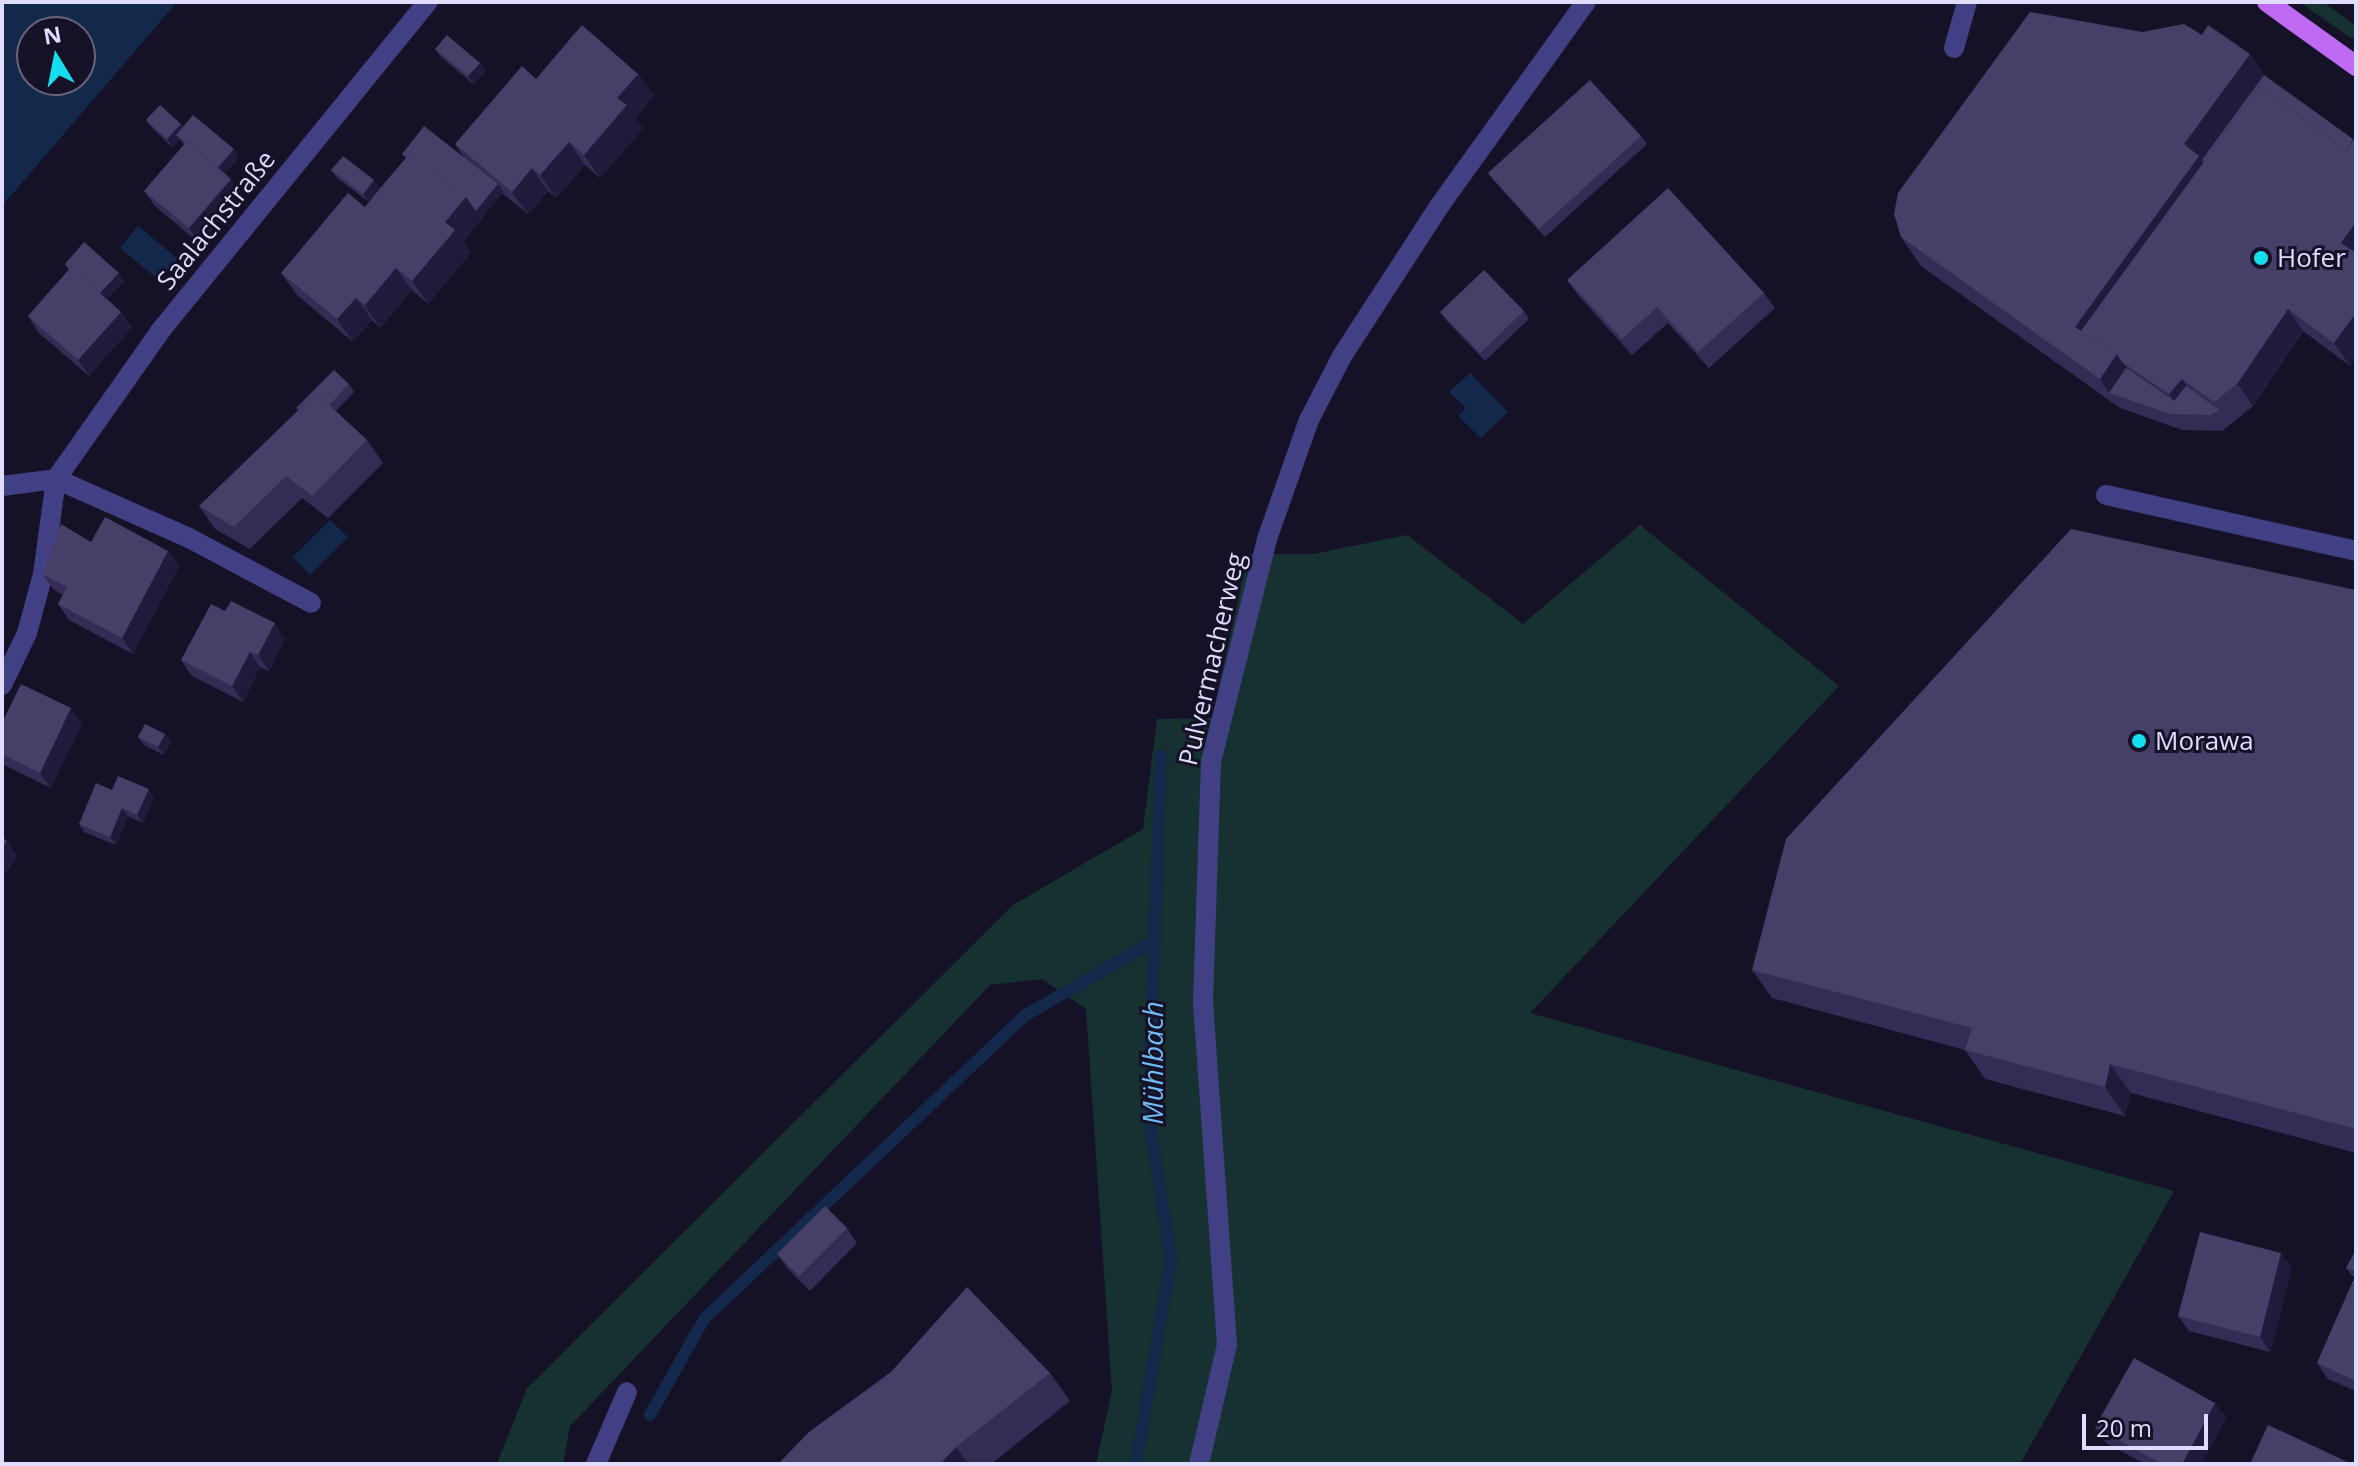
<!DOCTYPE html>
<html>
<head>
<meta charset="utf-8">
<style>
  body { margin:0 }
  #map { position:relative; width:2358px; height:1466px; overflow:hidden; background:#151228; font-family:"Open Sans",sans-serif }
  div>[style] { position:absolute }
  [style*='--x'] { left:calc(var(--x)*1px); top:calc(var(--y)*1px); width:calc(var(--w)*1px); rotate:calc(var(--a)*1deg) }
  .green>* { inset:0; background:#153230 }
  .water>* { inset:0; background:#13294c }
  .stream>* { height:12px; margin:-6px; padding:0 6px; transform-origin:6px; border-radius:6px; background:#13294c }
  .lane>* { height:20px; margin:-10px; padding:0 10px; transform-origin:10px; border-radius:10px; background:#424084 }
  .street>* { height:20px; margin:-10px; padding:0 10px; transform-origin:10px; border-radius:10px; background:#424084 }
  .primary>* { height:20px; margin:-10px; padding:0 10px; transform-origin:10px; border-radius:10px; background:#be6af5 }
  .wall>* { inset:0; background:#342c55 }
  .shaded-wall>* { inset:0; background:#201a3b }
  .building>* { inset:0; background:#463f67 }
  .dots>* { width:22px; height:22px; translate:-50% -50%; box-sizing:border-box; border:4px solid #151228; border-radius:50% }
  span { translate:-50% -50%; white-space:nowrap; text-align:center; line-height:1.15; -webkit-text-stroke:6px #151228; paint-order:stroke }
  .street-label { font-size:26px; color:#dfdcfd }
  .poi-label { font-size:26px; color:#dfdcfd }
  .left { translate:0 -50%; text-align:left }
  .water-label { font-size:28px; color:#71bbf5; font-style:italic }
  .frame { position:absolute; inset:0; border:4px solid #dfdcfd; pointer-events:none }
  .north { position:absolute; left:16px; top:16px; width:80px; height:80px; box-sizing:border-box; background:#151228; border:2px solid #66637d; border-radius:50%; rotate:350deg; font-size:22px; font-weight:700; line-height:32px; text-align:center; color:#dfdcfd }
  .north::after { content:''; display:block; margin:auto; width:28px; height:36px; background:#15deef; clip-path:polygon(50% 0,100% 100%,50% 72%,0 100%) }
  .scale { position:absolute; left:2082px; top:1414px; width:126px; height:36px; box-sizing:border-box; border:4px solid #dfdcfd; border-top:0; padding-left:10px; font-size:24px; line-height:28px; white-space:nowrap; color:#dfdcfd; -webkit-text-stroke:6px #151228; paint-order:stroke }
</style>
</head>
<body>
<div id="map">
  <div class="green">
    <div style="clip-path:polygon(2299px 2px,2323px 2px,2356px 26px,2356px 41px)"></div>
    <div style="clip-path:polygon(1640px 525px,1839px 686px,1530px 1013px,2174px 1191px,2020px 1464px,1096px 1464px,1112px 1391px,1086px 1009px,1042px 979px,990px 985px,570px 1426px,563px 1464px,497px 1464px,527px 1388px,1013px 905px,1143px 829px,1157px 719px,1212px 718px,1248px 554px,1313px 554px,1407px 535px,1523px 624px)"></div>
  </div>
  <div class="water">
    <div style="clip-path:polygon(evenodd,2px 2px,177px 2px,2px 206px,2px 2px,32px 32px,80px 32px,80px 80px,32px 80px,32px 32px)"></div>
    <div style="clip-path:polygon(138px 226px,178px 259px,160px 281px,120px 248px)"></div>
    <div style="clip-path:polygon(1470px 373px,1508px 412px,1481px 438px,1458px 416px,1466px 408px,1449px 392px)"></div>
    <div style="clip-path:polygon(330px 520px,348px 537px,310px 575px,293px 557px)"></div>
  </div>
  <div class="stream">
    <div style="--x:650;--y:1415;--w:110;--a:-60.6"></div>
    <div style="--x:704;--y:1319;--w:441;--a:-43.4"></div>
    <div style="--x:1024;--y:1016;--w:152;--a:-29.9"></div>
    <div style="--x:1136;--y:1464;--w:207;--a:-80.3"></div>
    <div style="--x:1171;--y:1260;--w:149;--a:-98.9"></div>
    <div style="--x:1148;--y:1113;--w:358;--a:-87.9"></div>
  </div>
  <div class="lane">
    <div style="--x:1954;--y:48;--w:48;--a:-74.2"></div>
    <div style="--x:2106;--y:495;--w:256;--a:12.6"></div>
    <div style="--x:2;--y:685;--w:58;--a:-64.3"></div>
    <div style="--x:27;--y:633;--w:61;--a:-74.8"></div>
    <div style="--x:43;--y:574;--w:96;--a:-82.2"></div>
  </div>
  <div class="street">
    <div style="--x:56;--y:479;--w:145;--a:23.9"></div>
    <div style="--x:189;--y:538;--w:138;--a:28"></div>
    <div style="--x:2;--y:486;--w:54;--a:-7.4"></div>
    <div style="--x:56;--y:479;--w:182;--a:-54.8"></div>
    <div style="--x:161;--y:330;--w:423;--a:-50.9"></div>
    <div style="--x:596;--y:1464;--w:78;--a:-66.7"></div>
    <div style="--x:1199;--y:1464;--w:122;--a:-76.8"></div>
    <div style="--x:1227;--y:1345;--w:344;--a:-94"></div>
    <div style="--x:1203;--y:1002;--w:240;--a:-88.1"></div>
    <div style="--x:1211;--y:762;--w:230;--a:-75.9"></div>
    <div style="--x:1267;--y:539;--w:126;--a:-70.6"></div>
    <div style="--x:1309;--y:420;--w:72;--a:-62.7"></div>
    <div style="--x:1342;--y:356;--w:180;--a:-57"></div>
    <div style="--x:1440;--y:205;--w:250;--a:-54.3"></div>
  </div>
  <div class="primary">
    <div style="--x:2267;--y:2;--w:110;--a:35.7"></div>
  </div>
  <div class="wall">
    <div style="clip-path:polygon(2142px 32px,2202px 35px,2250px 54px,2264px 75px,2350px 366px,2303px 331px,2253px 406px,2222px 431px,2182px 430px,2120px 408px,1921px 266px,1901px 237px)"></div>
    <div style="clip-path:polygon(435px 49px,480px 63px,485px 71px,473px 84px,441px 57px)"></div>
    <div style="clip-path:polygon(638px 74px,654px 96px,635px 118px,643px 128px,600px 178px,585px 165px,556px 198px,548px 191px,528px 214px,502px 193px,463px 242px,471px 252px,428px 304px,412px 290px,380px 328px,372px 320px,353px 342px,297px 295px,281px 273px,365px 207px,369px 202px,337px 178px,331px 170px,380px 188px,406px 158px,402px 154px,465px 159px,455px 144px,536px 79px)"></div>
    <div style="clip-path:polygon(146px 120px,181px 124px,183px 127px,234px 149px,239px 157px,225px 173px,242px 194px,200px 244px,155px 206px,144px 191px,184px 145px,180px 139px,172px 147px,152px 128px)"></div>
    <div style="clip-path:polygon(1641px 136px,1647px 144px,1545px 237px,1494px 181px,1488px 173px)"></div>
    <div style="clip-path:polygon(65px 264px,124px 281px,107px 299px,121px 312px,132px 327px,89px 376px,38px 332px,28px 316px,69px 270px)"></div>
    <div style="clip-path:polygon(1567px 280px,1764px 293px,1775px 308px,1709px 368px,1668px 323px,1632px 355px,1578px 295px)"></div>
    <div style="clip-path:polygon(1524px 311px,1529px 319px,1485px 361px,1446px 320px,1440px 312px)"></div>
    <div style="clip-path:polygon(349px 384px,354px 392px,336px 411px,367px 440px,383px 463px,328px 518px,302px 498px,250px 549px,215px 529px,199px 506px)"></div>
    <div style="clip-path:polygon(91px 542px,168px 551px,179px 566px,133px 654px,69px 620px,58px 604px,63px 595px,54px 590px,43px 575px)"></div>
    <div style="clip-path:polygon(2356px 590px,2356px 1153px,2131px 1093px,2125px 1116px,1985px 1079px,1965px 1050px,1772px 998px,1752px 970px)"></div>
    <div style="clip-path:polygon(285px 639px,269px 671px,260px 667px,243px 702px,192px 676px,181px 660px)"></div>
    <div style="clip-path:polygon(2px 723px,82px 724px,51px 788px,2px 764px)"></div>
    <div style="clip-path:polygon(165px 734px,171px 742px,164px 755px,144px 745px,138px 737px)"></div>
    <div style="clip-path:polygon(112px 790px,154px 797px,143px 823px,128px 816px,116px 845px,84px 832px,79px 824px)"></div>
    <div style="clip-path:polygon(847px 1228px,857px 1243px,810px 1291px,788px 1269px,777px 1254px)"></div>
    <div style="clip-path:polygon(2356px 1252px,2356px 1391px,2328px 1379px,2317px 1363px,2355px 1277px,2352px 1276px,2346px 1268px)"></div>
    <div style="clip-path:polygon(2292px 1268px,2270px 1352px,2189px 1331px,2178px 1316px)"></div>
    <div style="clip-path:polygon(1050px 1373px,1070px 1401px,991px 1464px,778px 1464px)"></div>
    <div style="clip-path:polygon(2215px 1403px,2226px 1418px,2201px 1464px,2145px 1464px,2106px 1443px,2095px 1427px)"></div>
  </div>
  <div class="shaded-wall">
    <div style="clip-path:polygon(2250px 54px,2270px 83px,2101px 348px,2075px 327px,2184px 144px)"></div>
    <div style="clip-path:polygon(480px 63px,485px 71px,473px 84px,468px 76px)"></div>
    <div style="clip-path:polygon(638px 74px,654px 96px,635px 118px,643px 128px,600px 178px,584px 155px,617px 98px)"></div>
    <div style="clip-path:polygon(181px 124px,186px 132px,176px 135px,180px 139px,172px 147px,167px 139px)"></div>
    <div style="clip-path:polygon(569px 142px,585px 165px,556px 198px,540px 175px)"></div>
    <div style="clip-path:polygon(234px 149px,239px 157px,222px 176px,217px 169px)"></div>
    <div style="clip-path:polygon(532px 168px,548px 191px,528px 214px,512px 192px)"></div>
    <div style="clip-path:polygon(231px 179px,242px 194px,200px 244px,189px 228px)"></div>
    <div style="clip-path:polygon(374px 180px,380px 188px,369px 202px,363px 194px)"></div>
    <div style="clip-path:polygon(498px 184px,503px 192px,463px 242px,471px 252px,428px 304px,412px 281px,445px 222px,466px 197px)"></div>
    <div style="clip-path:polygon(2356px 222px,2356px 264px,2341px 243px)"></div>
    <div style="clip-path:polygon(396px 268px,412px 290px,380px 328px,365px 305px)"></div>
    <div style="clip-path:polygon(119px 273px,124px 281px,104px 302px,99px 294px)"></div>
    <div style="clip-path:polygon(356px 298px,372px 320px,353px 342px,337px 319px)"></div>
    <div style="clip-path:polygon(2288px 309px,2303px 331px,2253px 406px,2237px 384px)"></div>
    <div style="clip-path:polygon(121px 312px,132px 327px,89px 376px,78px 360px)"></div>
    <div style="clip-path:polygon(2356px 313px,2356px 357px,2350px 366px,2334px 343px)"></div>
    <div style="clip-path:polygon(2117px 354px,2137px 383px,2109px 393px,2100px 379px)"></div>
    <div style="clip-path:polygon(2182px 379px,2197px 402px,2184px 415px,2169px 394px)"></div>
    <div style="clip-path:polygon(168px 551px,179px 566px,133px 654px,122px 638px)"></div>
    <div style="clip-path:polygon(275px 623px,285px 639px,269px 671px,258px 655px)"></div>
    <div style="clip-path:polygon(250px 652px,260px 667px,243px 702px,232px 686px)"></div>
    <div style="clip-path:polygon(71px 708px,82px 724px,51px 788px,40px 773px)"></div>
    <div style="clip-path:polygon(165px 734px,171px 742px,164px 755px,158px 747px)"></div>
    <div style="clip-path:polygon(149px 789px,154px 797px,143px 823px,137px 815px)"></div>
    <div style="clip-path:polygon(122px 808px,128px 816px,116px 845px,110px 837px)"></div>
    <div style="clip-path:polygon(7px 841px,18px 857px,2px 877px,2px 848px)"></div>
    <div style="clip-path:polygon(2110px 1064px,2131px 1093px,2125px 1116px,2105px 1087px)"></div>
    <div style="clip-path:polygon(2281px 1253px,2292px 1268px,2270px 1352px,2260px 1337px)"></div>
    <div style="clip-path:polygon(2215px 1403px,2226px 1418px,2201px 1464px,2182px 1464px)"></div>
    <div style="clip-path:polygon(956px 1447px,968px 1464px,940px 1464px)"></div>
  </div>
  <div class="building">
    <div style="clip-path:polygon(2030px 12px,2142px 32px,2184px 24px,2202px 35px,2208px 25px,2250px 54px,2184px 144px,2199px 156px,2075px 327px,2117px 354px,2100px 379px,1901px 237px,1894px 214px,1898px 193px)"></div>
    <div style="clip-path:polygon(582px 25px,638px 74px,617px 98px,627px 105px,584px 155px,569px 142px,540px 175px,532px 168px,512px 192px,455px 144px,522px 66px,536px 79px)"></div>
    <div style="clip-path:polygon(447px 35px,480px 63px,468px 76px,435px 49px)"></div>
    <div style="clip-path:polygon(2264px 75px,2353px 139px,2346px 150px,2259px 86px,2204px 162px,2202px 160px)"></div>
    <div style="clip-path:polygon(1590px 80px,1641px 136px,1539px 229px,1488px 173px)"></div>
    <div style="clip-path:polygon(2259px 86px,2346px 150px,2356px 136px,2356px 222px,2341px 243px,2356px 253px,2356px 313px,2334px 343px,2288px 309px,2237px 384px,2214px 402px,2182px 379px,2169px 394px,2122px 362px,2117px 354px,2081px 331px)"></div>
    <div style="clip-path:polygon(160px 105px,181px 124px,167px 139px,146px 120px)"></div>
    <div style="clip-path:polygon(193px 115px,234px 149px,218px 167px,187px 141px,186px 143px,176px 135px)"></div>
    <div style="clip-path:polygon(424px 126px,498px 184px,476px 211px,466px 197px,410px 153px,407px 157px,402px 154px)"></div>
    <div style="clip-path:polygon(187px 141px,231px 179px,189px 228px,144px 191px)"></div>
    <div style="clip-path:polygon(410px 153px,466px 197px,445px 222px,455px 230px,412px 281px,396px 268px,365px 305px,356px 298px,337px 319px,281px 273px,348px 193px,365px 207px)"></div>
    <div style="clip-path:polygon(343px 156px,374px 180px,363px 194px,331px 170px)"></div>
    <div style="clip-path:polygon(1668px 188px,1764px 293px,1698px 352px,1657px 307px,1622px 339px,1567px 280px)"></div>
    <div style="clip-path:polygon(84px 242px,119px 273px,100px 293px,71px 267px,70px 269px,65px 264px)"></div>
    <div style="clip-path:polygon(71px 267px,121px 312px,78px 360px,28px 316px)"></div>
    <div style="clip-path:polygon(1484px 270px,1524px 311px,1480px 353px,1440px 312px)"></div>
    <div style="clip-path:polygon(2126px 368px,2174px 401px,2186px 386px,2219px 410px,2211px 415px,2171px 414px,2109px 393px)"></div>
    <div style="clip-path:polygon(334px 370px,349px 384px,329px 405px,316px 393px,298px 410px,296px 408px)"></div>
    <div style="clip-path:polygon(316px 393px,367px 440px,312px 496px,286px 476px,234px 527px,199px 506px)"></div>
    <div style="clip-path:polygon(105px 517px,168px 551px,122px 638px,58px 604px,67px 587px,43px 575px,61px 524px,91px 542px)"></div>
    <div style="clip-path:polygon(2071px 529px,2356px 590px,2356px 1129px,2110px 1064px,2105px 1087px,1965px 1050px,1972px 1028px,1752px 970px,1786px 839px)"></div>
    <div style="clip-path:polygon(231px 601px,275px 623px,258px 655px,250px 652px,232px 686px,181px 660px,211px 604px,225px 611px)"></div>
    <div style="clip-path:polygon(21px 684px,71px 708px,40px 773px,2px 754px,2px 723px)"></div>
    <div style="clip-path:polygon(145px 724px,165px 734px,158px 747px,138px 737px)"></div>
    <div style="clip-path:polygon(118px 776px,149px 789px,137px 815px,122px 808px,110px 837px,79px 824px,96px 783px,112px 790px)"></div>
    <div style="clip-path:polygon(2px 837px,7px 841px,2px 848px)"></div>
    <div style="clip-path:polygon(825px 1206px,847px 1228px,799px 1276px,777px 1254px)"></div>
    <div style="clip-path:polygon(2200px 1232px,2281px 1253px,2260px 1337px,2178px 1316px)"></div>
    <div style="clip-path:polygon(2356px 1252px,2356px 1271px,2346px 1268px,2354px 1253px)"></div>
    <div style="clip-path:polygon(2356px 1274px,2356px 1381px,2317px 1363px)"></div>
    <div style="clip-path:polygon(967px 1287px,1050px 1373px,956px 1447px,940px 1464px,778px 1464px,809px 1432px,891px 1372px)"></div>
    <div style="clip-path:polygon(2134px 1358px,2215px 1403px,2182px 1464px,2162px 1464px,2095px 1427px)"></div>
    <div style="clip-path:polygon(2268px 1425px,2352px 1464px,2250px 1464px)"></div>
  </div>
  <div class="dots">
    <div style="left:2261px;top:258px;background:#15deef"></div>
    <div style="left:2139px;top:741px;background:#15deef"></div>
  </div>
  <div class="street-label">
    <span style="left:216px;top:220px;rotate:-51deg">Saalachstraße</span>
    <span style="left:1212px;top:659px;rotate:-77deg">Pulvermacherweg</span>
  </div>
  <div class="poi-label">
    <span class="left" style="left:2277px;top:258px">Hofer</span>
    <span class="left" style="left:2155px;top:741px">Morawa</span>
  </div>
  <div class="water-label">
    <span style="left:1152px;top:1063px;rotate:-90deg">Mühlbach</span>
  </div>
  <div class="frame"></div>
  <div class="north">N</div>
  <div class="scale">20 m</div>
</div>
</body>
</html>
